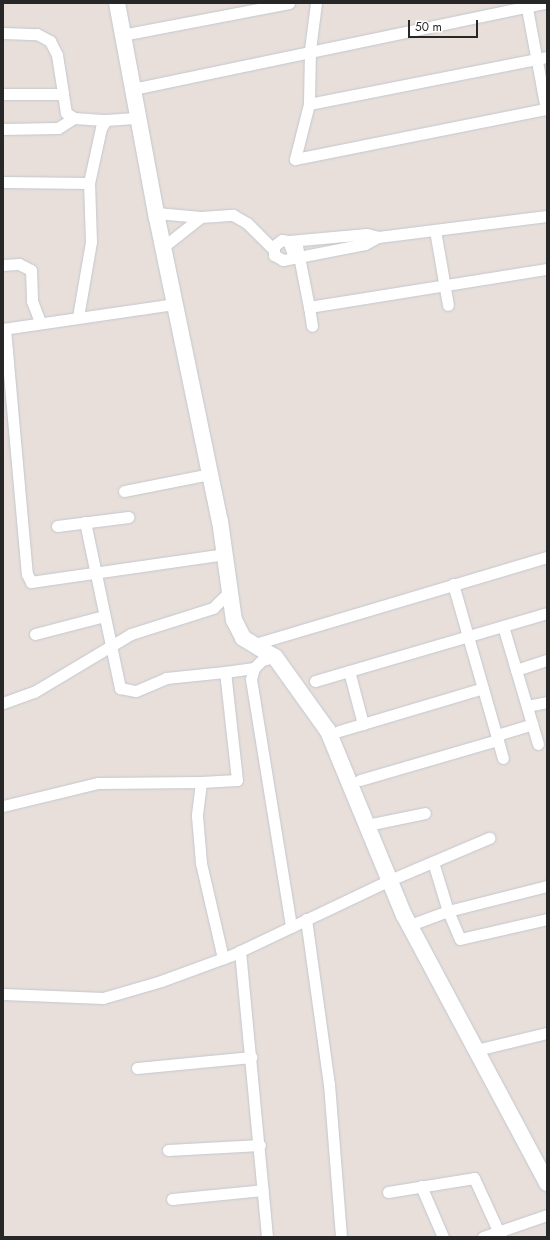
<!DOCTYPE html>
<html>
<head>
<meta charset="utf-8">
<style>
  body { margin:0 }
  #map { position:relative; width:550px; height:1240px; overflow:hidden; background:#e8dfda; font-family:Jost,sans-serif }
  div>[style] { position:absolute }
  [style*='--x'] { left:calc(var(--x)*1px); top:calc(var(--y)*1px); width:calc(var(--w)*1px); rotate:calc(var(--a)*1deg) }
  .roads { filter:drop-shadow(0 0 1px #c2c7cf) drop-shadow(0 0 1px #c2c7cf) }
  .street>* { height:11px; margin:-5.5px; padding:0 5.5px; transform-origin:5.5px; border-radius:5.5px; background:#fff }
  .secondary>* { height:16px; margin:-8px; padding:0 8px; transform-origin:8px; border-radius:8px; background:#fff }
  span { translate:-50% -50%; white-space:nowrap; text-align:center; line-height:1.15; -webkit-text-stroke:4px #fff; paint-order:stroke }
  .frame { position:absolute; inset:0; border:4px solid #272727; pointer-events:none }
  .scale { position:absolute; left:408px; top:20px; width:70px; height:18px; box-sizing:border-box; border:2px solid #272727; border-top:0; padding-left:5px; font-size:12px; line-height:14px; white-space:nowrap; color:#272727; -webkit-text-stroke:3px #fff; paint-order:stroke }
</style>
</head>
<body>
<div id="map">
  <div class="roads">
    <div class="street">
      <div style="--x:316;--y:3;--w:47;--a:97.3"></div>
      <div style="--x:310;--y:50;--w:54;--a:91.1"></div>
      <div style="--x:309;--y:104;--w:57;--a:104.3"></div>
      <div style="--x:295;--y:159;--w:256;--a:-11.3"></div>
      <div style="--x:546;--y:109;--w:108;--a:-100.7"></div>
      <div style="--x:3;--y:33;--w:34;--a:2"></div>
      <div style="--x:37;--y:34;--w:15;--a:28"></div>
      <div style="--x:50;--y:41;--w:16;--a:63"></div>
      <div style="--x:57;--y:55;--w:39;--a:81"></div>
      <div style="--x:122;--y:35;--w:170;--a:-10.8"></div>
      <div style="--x:133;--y:89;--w:422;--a:-11.8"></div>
      <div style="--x:3;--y:94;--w:60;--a:0"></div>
      <div style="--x:63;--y:94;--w:19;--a:81"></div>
      <div style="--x:66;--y:113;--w:9;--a:32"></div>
      <div style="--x:74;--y:118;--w:32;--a:4"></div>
      <div style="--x:309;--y:104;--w:243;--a:-11.2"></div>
      <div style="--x:3;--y:129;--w:55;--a:-1"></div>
      <div style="--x:58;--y:128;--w:19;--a:-32"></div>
      <div style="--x:3;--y:182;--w:86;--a:0.7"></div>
      <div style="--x:156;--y:213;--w:45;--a:5.1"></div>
      <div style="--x:201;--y:217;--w:48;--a:141.7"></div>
      <div style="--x:201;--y:217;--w:32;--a:-4"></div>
      <div style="--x:233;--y:215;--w:16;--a:30"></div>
      <div style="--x:247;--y:223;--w:37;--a:45"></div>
      <div style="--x:435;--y:230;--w:76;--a:80.2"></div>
      <div style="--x:378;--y:237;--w:170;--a:-7.1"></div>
      <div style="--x:289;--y:241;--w:78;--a:-5.1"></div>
      <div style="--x:367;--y:234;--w:11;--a:15"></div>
      <div style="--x:378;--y:237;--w:15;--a:152"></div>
      <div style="--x:365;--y:244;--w:84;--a:169"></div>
      <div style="--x:283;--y:260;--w:10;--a:-151"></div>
      <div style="--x:274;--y:255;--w:9;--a:-90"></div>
      <div style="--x:274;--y:246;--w:10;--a:-37"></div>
      <div style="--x:282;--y:240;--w:6;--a:9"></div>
      <div style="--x:288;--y:241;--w:14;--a:69"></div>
      <div style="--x:296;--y:241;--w:67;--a:78.9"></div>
      <div style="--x:309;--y:307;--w:241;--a:-9.1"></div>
      <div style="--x:3;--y:265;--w:16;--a:-4"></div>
      <div style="--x:19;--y:264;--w:13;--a:27"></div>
      <div style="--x:31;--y:270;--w:31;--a:88"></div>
      <div style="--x:32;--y:301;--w:22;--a:69"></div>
      <div style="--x:309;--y:307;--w:19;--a:81"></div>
      <div style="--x:78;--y:317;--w:76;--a:-80.2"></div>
      <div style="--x:91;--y:242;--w:59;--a:-91.9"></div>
      <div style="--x:89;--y:183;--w:56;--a:-77.7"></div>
      <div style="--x:101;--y:128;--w:9;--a:-58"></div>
      <div style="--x:106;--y:120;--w:32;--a:-4"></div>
      <div style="--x:3;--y:329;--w:174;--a:-8.3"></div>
      <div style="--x:5;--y:329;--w:246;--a:84.9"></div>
      <div style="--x:27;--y:574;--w:9;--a:63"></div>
      <div style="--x:31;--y:582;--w:196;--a:-8.2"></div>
      <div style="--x:124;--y:491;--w:88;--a:-11.2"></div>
      <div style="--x:85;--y:522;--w:170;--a:78.1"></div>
      <div style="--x:120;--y:688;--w:16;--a:11"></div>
      <div style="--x:136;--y:691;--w:33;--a:-23"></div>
      <div style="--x:166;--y:678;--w:59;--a:-5.8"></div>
      <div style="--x:57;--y:526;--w:72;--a:-7.2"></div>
      <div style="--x:453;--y:584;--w:181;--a:74"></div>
      <div style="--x:503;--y:626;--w:123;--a:73.5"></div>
      <div style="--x:35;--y:634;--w:71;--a:-14.6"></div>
      <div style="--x:255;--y:644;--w:305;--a:-16.6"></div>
      <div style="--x:275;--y:657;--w:13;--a:167"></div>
      <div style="--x:262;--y:660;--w:11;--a:135"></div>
      <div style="--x:254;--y:668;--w:11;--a:105"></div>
      <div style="--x:251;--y:679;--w:251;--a:80.8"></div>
      <div style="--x:516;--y:670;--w:33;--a:-18"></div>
      <div style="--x:349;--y:671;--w:55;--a:75.2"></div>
      <div style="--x:315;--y:681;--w:242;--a:-16.3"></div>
      <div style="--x:3;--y:703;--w:33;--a:-20"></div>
      <div style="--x:34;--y:692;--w:113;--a:-30.9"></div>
      <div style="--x:131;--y:634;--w:86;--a:-17.6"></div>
      <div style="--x:213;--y:608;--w:24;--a:-45"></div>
      <div style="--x:527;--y:706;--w:20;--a:-11"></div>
      <div style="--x:339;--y:731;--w:150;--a:-16.6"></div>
      <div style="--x:497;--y:735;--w:37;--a:-17"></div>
      <div style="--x:360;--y:780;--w:144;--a:-16.2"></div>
      <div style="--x:201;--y:782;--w:36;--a:-3"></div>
      <div style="--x:237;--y:780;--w:109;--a:-96.3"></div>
      <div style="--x:225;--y:672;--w:29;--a:-8"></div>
      <div style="--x:3;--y:806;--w:98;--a:-13.6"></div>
      <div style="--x:98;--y:783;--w:103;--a:-0.6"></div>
      <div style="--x:201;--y:782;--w:34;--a:97"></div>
      <div style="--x:197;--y:816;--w:47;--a:85.1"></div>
      <div style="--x:201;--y:863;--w:98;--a:77"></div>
      <div style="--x:367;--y:825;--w:59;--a:-11.7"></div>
      <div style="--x:433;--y:862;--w:51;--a:73"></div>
      <div style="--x:448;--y:911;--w:102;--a:-14.2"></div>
      <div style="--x:306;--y:919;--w:167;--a:82.1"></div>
      <div style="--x:329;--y:1084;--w:153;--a:85.5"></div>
      <div style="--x:410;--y:925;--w:40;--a:-20.2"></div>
      <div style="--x:448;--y:911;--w:30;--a:67"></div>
      <div style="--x:460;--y:939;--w:89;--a:-12.9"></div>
      <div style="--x:240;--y:951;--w:287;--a:84.6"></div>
      <div style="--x:3;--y:994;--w:100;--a:2.3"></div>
      <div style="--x:103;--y:998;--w:60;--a:-16.3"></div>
      <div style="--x:161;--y:981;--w:76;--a:-20.1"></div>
      <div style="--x:232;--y:955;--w:175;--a:-25.4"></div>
      <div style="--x:390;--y:880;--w:108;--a:-23"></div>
      <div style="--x:476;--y:1050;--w:73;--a:-13.5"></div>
      <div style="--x:137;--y:1068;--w:115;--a:-5.5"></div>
      <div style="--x:168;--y:1150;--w:92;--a:-3.1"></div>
      <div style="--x:421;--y:1186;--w:56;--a:66.7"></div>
      <div style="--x:388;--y:1192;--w:87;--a:-9.2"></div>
      <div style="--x:474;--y:1178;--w:65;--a:65.4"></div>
      <div style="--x:172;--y:1199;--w:91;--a:-5.6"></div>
      <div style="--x:483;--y:1237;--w:68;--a:-19"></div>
    </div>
    <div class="secondary">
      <div style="--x:117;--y:3;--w:219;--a:79.5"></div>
      <div style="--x:157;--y:218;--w:309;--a:78.3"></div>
      <div style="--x:220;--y:521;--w:100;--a:82"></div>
      <div style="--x:234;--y:620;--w:20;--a:63"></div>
      <div style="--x:243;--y:638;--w:37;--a:31"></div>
      <div style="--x:275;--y:657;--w:91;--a:54.4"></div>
      <div style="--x:328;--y:731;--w:199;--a:67.6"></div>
      <div style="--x:404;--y:915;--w:304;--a:61.9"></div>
    </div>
  </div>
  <div class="frame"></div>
  <div class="scale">50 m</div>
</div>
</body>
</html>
